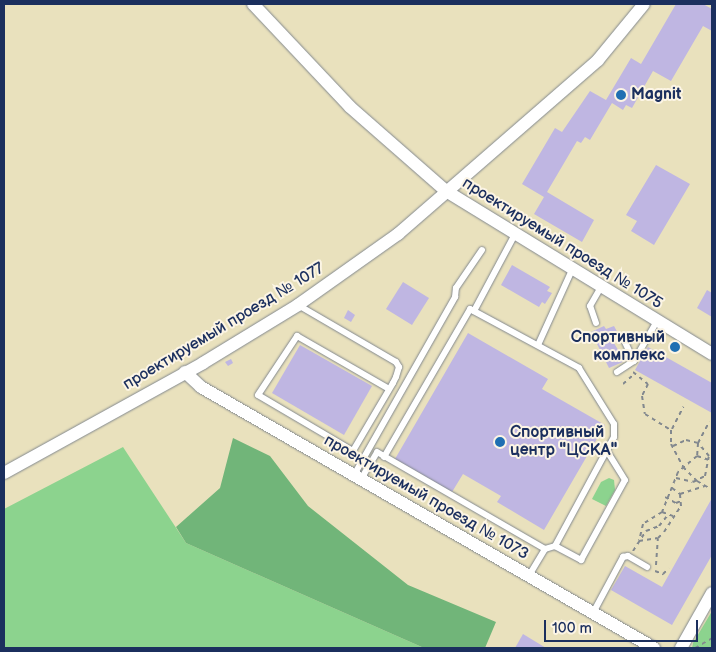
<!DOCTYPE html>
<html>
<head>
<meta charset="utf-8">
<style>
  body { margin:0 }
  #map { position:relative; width:716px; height:652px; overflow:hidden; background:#e9e1bd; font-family:"Balsamiq Sans",sans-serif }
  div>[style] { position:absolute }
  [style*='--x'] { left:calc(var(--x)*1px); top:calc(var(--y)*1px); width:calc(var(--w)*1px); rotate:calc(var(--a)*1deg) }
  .green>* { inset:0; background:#8cd38e }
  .forest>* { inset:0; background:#71b579 }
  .building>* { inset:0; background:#bfb6e2 }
  .path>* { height:2px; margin-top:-1px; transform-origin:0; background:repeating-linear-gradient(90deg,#82888e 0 4px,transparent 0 8px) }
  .roads { filter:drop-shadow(0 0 1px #82888e) drop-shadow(0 0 1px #82888e) }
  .lane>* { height:6px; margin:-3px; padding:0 3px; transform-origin:3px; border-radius:3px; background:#fff }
  .street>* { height:12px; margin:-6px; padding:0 6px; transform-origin:6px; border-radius:6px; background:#fff }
  .dots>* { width:14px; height:14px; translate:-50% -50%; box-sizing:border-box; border:2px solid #fcf5e5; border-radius:50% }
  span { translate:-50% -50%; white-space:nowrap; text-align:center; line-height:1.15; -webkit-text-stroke:4px #fcf5e5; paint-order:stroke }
  .poi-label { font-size:16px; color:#1b2f5e; font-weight:700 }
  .left { translate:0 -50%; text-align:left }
  .right { translate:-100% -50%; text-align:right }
  .street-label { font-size:16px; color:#1b2f5e }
  .frame { position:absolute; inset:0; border:5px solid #1b2f5e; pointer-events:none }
  .scale { position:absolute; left:544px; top:620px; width:154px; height:22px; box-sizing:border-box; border:2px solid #1b2f5e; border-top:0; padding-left:6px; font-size:15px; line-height:18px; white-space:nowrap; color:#1b2f5e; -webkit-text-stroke:4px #fcf5e5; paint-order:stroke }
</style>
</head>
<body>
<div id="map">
  <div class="green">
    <div style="clip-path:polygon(123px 447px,186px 543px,424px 648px,4px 648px,4px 509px)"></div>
    <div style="clip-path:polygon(609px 478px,614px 480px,615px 490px,606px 506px,592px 499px,601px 482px)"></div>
    <div style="clip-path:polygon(712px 611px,712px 648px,692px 648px,693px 643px)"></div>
  </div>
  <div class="forest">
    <div style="clip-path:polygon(233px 438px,270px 456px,308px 506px,408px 585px,496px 622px,485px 648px,424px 648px,186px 543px,176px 527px,220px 488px)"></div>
  </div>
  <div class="building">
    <div style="clip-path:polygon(676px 4px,703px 4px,712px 9px,712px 31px,703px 26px,671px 81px,653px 71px,632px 108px,626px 105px,623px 110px,612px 103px,590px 140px,585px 137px,581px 143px,577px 141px,547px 192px,594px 220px,582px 242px,534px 214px,544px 197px,522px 184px,555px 128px,562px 132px,590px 91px,606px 100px,631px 58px,641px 64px)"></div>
    <div style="clip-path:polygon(656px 165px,690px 184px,654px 245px,631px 231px,637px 221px,626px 215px)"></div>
    <div style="clip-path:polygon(512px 265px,550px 287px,547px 291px,552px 293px,545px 304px,542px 302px,539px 307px,501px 285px)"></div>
    <div style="clip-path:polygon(403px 282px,429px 298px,412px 325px,386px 309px)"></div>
    <div style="clip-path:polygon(707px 290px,712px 293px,712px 317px,697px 308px)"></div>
    <div style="clip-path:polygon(348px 310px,355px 315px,351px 322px,344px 318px)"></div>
    <div style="clip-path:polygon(604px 326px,606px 329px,614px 326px,620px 337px,612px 340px,625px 361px,609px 368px,591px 332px)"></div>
    <div style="clip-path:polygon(468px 333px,548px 379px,542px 389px,605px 425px,544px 530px,497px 502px,501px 496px,463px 474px,452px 492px,395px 459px)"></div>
    <div style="clip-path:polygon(300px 345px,372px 386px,344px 435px,272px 393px)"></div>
    <div style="clip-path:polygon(648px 347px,712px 383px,712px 413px,635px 370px)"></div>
    <div style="clip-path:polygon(231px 359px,233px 363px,228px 366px,225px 362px)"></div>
    <div style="clip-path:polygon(712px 498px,712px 555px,672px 625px,611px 590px,625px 566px,662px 587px)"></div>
    <div style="clip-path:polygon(523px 634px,546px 648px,515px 648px)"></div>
  </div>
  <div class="path">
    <div style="--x:633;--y:372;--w:19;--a:39"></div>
    <div style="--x:648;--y:384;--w:13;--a:117"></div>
    <div style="--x:642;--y:396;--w:18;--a:81"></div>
    <div style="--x:645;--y:414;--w:31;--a:32"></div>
    <div style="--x:671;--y:430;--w:14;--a:90"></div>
    <div style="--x:671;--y:444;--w:26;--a:62"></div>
    <div style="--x:683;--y:467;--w:20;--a:45"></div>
    <div style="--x:697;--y:481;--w:16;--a:30"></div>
    <div style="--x:623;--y:384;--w:15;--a:-42"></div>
    <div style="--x:672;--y:429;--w:25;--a:-63"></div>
    <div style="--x:698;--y:443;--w:13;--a:94"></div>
    <div style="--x:697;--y:456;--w:25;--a:140"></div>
    <div style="--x:678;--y:472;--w:43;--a:111.8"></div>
    <div style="--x:662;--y:512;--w:22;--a:148"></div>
    <div style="--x:643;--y:524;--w:17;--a:103"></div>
    <div style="--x:639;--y:541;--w:19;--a:-9"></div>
    <div style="--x:658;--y:538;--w:8;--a:-45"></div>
    <div style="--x:664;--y:532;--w:31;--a:-57"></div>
    <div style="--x:681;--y:506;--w:12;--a:-95"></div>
    <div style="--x:680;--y:494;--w:26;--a:-18"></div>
    <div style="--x:673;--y:446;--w:14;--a:-25"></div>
    <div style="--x:686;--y:440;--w:12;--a:14"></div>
    <div style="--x:698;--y:443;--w:24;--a:-62"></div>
    <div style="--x:697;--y:456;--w:16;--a:18"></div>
    <div style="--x:676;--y:478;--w:17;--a:13"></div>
    <div style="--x:693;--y:482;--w:13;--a:-27"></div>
    <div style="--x:705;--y:476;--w:20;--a:-79"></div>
    <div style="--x:709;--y:456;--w:17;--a:-130"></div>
    <div style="--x:672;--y:488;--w:10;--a:37"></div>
    <div style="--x:665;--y:497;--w:13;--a:29"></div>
    <div style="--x:676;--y:503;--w:5;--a:-22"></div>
    <div style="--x:662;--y:512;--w:12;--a:20"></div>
    <div style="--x:633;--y:551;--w:24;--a:-57"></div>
    <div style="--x:646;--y:531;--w:14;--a:-21"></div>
    <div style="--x:659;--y:526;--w:13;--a:-51"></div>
    <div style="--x:656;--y:565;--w:27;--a:-86"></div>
    <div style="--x:655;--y:571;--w:9;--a:21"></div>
    <div style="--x:663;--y:574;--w:8;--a:-45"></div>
    <div style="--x:695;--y:648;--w:20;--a:-30"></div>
  </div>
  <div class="roads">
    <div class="lane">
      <div style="--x:298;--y:305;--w:113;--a:30.2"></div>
      <div style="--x:396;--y:362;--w:6;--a:59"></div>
      <div style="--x:399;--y:367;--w:10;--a:107"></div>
      <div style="--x:396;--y:377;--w:7;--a:117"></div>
      <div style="--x:393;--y:383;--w:79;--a:120.5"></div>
      <div style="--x:353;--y:451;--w:110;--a:-149.5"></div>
      <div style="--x:258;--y:395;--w:71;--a:-56.5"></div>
      <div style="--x:297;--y:336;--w:106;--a:29.9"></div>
      <div style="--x:474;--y:311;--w:85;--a:-61.9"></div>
      <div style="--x:596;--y:323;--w:18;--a:-109"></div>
      <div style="--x:590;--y:306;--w:22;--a:-60"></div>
      <div style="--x:624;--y:340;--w:23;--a:65"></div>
      <div style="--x:538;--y:345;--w:82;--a:-65.6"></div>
      <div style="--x:617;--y:372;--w:20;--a:-33"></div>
      <div style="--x:634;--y:361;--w:46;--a:-60.1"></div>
      <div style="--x:384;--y:457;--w:171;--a:-59.8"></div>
      <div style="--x:470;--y:309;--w:124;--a:28.4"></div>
      <div style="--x:579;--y:368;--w:66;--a:58"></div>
      <div style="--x:614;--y:424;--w:13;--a:90"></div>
      <div style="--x:614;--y:437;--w:124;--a:118.4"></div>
      <div style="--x:555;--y:546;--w:10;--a:163"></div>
      <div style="--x:354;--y:475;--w:205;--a:-60.4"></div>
      <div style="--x:455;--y:297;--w:9;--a:-84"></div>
      <div style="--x:456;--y:288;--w:46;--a:-55.6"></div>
      <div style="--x:361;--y:479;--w:31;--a:-59"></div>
      <div style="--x:377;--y:452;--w:194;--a:30"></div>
      <div style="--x:545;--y:549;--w:31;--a:121"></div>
      <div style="--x:555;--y:546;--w:30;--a:28"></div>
      <div style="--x:581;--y:560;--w:91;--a:-61.2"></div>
      <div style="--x:625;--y:480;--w:34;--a:-122"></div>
      <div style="--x:593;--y:613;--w:64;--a:-61.8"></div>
      <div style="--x:623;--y:557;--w:5;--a:-11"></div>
      <div style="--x:628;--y:556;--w:22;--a:30"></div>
    </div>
    <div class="street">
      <div style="--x:253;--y:4;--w:141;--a:46.7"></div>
      <div style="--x:350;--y:107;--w:128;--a:41.2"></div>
      <div style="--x:446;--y:191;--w:312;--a:31.5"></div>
      <div style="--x:185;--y:372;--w:22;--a:43"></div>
      <div style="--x:201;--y:387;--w:523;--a:29.95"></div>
      <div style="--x:4;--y:473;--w:227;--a:-28.9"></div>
      <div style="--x:203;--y:363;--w:111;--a:-31.4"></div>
      <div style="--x:298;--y:305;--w:123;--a:-35.4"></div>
      <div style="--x:398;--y:234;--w:265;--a:-41"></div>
      <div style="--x:598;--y:60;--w:72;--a:-50.6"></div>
      <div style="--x:681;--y:648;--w:63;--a:-60.6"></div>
    </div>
  </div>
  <div class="dots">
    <div style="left:621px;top:95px;background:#1f6fb2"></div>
    <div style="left:675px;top:347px;background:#1f6fb2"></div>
    <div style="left:500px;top:442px;background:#1f6fb2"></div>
  </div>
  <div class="poi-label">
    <span class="left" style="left:631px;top:95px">Magnit</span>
    <span class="right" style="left:665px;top:347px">Спортивный<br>комплекс</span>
    <span class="left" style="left:510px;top:442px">Спортивный<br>центр "ЦСКА"</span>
  </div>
  <div class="street-label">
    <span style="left:562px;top:244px;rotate:32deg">проектируемый проезд № 1075</span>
    <span style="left:224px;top:327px;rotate:-31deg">проектируемый проезд № 1077</span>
    <span style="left:426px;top:498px;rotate:30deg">проектируемый проезд № 1073</span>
  </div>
  <div class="frame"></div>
  <div class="scale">100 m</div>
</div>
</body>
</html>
